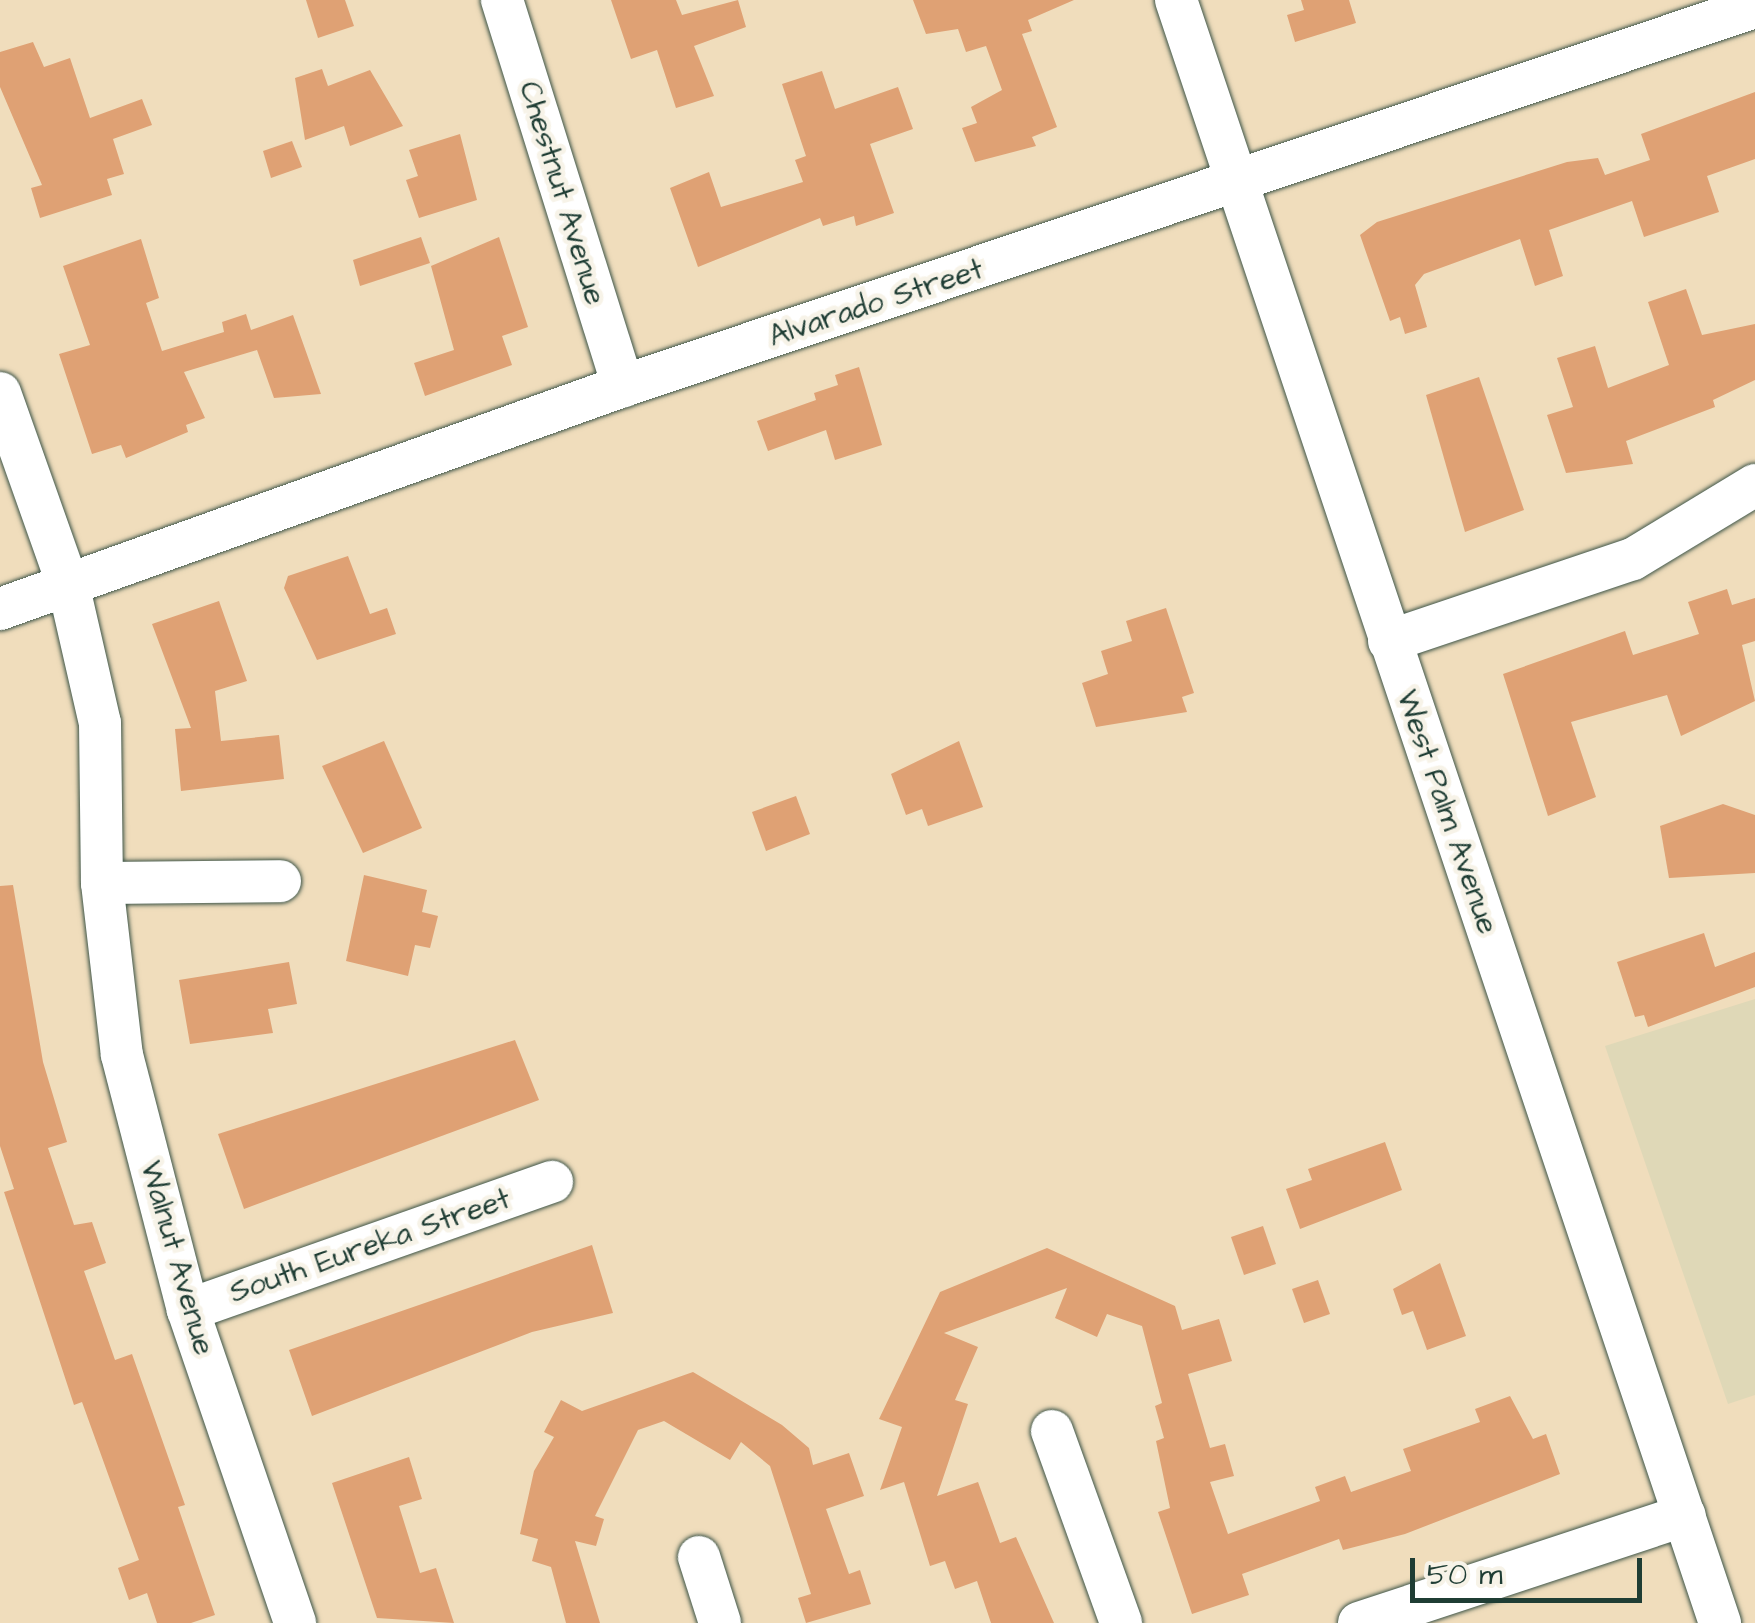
<!DOCTYPE html>
<html>
<head>
<meta charset="utf-8">
<style>
  body { margin:0 }
  #map { position:relative; width:1755px; height:1623px; overflow:hidden; background:#f0ddbc; font-family:"Architects Daughter",sans-serif }
  div>[style] { position:absolute }
  [style*='--x'] { left:calc(var(--x)*1px); top:calc(var(--y)*1px); width:calc(var(--w)*1px); rotate:calc(var(--a)*1deg) }
  .built>* { inset:0; background:#dfd8b7 }
  .building>* { inset:0; background:#dfa174 }
  .roads { filter:drop-shadow(0 0 2px #3e5548) drop-shadow(0 0 2px #3e5548) }
  .minor>* { height:42px; margin:-21px; padding:0 21px; transform-origin:21px; border-radius:21px; background:#fff }
  span { translate:-50% -50%; white-space:nowrap; text-align:center; line-height:1.15; -webkit-text-stroke:9px #f7f3e8; paint-order:stroke }
  .street-label { font-size:30px; color:#1f3d34 }
  .scale { position:absolute; left:1410px; top:1558px; width:232px; height:45px; box-sizing:border-box; border:5px solid #1f3d34; border-top:0; padding-left:12px; font-size:30px; line-height:35px; white-space:nowrap; color:#1f3d34; -webkit-text-stroke:8px #f7f3e8; paint-order:stroke }
</style>
</head>
<body>
<div id="map">
  <div class="built">
    <div style="clip-path:polygon(1755px 999px,1755px 1395px,1728px 1404px,1605px 1046px)"></div>
  </div>
  <div class="building">
    <div style="clip-path:polygon(306px 0,345px 0,354px 26px,318px 38px)"></div>
    <div style="clip-path:polygon(611px 0,676px 0,682px 15px,738px 0,746px 27px,694px 46px,714px 96px,676px 108px,657px 50px,631px 59px)"></div>
    <div style="clip-path:polygon(913px 0,1074px 0,1028px 20px,1032px 31px,1022px 34px,1057px 127px,1032px 137px,1036px 146px,975px 162px,962px 128px,977px 123px,971px 107px,1002px 90px,986px 46px,966px 52px,958px 29px,926px 34px)"></div>
    <div style="clip-path:polygon(1301px 0,1349px 0,1356px 23px,1295px 42px,1287px 15px,1304px 10px)"></div>
    <div style="clip-path:polygon(33px 42px,44px 67px,70px 58px,90px 118px,142px 99px,152px 125px,113px 139px,124px 174px,107px 179px,112px 195px,40px 218px,31px 188px,42px 185px,0 87px,0 52px)"></div>
    <div style="clip-path:polygon(322px 69px,328px 86px,370px 70px,403px 126px,350px 146px,344px 126px,305px 140px,295px 78px)"></div>
    <div style="clip-path:polygon(822px 71px,835px 109px,898px 87px,913px 129px,870px 144px,894px 213px,856px 226px,854px 216px,823px 226px,820px 218px,698px 267px,670px 188px,709px 172px,721px 207px,803px 182px,795px 160px,806px 156px,782px 84px)"></div>
    <div style="clip-path:polygon(1755px 92px,1755px 159px,1707px 176px,1719px 212px,1644px 237px,1632px 201px,1549px 230px,1563px 276px,1535px 286px,1520px 239px,1424px 274px,1415px 285px,1427px 327px,1405px 334px,1400px 317px,1390px 321px,1360px 235px,1377px 222px,1567px 162px,1598px 158px,1605px 175px,1650px 160px,1641px 134px)"></div>
    <div style="clip-path:polygon(460px 134px,477px 200px,419px 218px,406px 180px,418px 176px,409px 150px)"></div>
    <div style="clip-path:polygon(292px 141px,302px 167px,271px 178px,263px 151px)"></div>
    <div style="clip-path:polygon(421px 237px,430px 263px,360px 286px,353px 260px)"></div>
    <div style="clip-path:polygon(499px 237px,528px 327px,502px 336px,512px 365px,425px 396px,414px 363px,454px 350px,431px 266px)"></div>
    <div style="clip-path:polygon(141px 239px,159px 298px,146px 303px,162px 351px,224px 332px,222px 322px,246px 314px,251px 330px,293px 315px,321px 394px,274px 398px,257px 350px,184px 372px,205px 418px,186px 425px,188px 432px,126px 458px,121px 445px,92px 454px,59px 354px,90px 345px,63px 266px)"></div>
    <div style="clip-path:polygon(1686px 289px,1702px 335px,1755px 324px,1755px 380px,1713px 400px,1715px 407px,1626px 441px,1633px 464px,1566px 473px,1547px 415px,1573px 407px,1557px 358px,1595px 346px,1608px 388px,1669px 365px,1648px 302px)"></div>
    <div style="clip-path:polygon(859px 367px,882px 445px,835px 460px,826px 430px,768px 451px,757px 421px,816px 400px,814px 393px,838px 385px,835px 375px)"></div>
    <div style="clip-path:polygon(1479px 377px,1524px 510px,1465px 532px,1426px 395px)"></div>
    <div style="clip-path:polygon(348px 556px,370px 614px,387px 608px,396px 634px,317px 660px,284px 588px,288px 576px)"></div>
    <div style="clip-path:polygon(1727px 589px,1732px 605px,1755px 598px,1755px 641px,1742px 645px,1755px 701px,1681px 736px,1667px 695px,1571px 722px,1596px 797px,1548px 816px,1503px 674px,1625px 631px,1633px 655px,1699px 634px,1688px 602px)"></div>
    <div style="clip-path:polygon(219px 601px,247px 681px,215px 691px,221px 741px,279px 735px,284px 779px,181px 791px,175px 729px,191px 728px,152px 624px)"></div>
    <div style="clip-path:polygon(1166px 608px,1194px 693px,1182px 697px,1187px 712px,1096px 727px,1082px 683px,1108px 674px,1101px 651px,1132px 641px,1126px 621px)"></div>
    <div style="clip-path:polygon(384px 741px,422px 828px,363px 853px,322px 766px)"></div>
    <div style="clip-path:polygon(959px 741px,983px 807px,928px 826px,922px 809px,906px 815px,891px 774px)"></div>
    <div style="clip-path:polygon(796px 796px,810px 834px,766px 851px,752px 812px)"></div>
    <div style="clip-path:polygon(1723px 804px,1755px 815px,1755px 873px,1669px 878px,1660px 826px)"></div>
    <div style="clip-path:polygon(364px 875px,427px 890px,422px 912px,438px 916px,430px 948px,415px 945px,408px 976px,346px 961px)"></div>
    <div style="clip-path:polygon(13px 885px,43px 1062px,67px 1142px,48px 1148px,74px 1225px,92px 1222px,106px 1263px,84px 1271px,115px 1360px,132px 1354px,185px 1505px,178px 1507px,215px 1615px,191px 1623px,157px 1623px,147px 1593px,129px 1600px,118px 1568px,139px 1560px,82px 1402px,74px 1405px,4px 1192px,14px 1189px,0 1146px,0 886px)"></div>
    <div style="clip-path:polygon(1704px 933px,1715px 967px,1755px 952px,1755px 987px,1648px 1027px,1644px 1015px,1635px 1017px,1617px 962px)"></div>
    <div style="clip-path:polygon(289px 962px,297px 1004px,268px 1009px,273px 1033px,190px 1044px,179px 980px)"></div>
    <div style="clip-path:polygon(515px 1040px,539px 1100px,244px 1209px,218px 1134px)"></div>
    <div style="clip-path:polygon(1385px 1142px,1402px 1190px,1300px 1229px,1286px 1189px,1312px 1180px,1308px 1169px)"></div>
    <div style="clip-path:polygon(1263px 1226px,1276px 1264px,1244px 1275px,1231px 1237px)"></div>
    <div style="clip-path:polygon(592px 1245px,613px 1313px,532px 1332px,312px 1416px,289px 1350px)"></div>
    <div style="clip-path:polygon(1047px 1248px,1175px 1306px,1182px 1330px,1219px 1319px,1232px 1361px,1188px 1374px,1210px 1448px,1225px 1444px,1234px 1476px,1210px 1482px,1228px 1534px,1320px 1501px,1315px 1487px,1345px 1476px,1351px 1492px,1411px 1471px,1403px 1449px,1480px 1422px,1475px 1409px,1510px 1396px,1533px 1439px,1546px 1434px,1560px 1474px,1405px 1534px,1343px 1550px,1339px 1539px,1242px 1574px,1249px 1595px,1192px 1614px,1158px 1512px,1170px 1508px,1156px 1441px,1164px 1438px,1155px 1406px,1162px 1403px,1142px 1326px,1107px 1314px,1097px 1337px,1055px 1318px,1067px 1288px,944px 1333px,978px 1347px,955px 1400px,968px 1404px,937px 1496px,978px 1482px,1000px 1543px,1016px 1537px,1054px 1623px,991px 1623px,977px 1581px,955px 1589px,945px 1561px,930px 1566px,904px 1482px,880px 1490px,902px 1427px,879px 1419px,940px 1292px)"></div>
    <div style="clip-path:polygon(1440px 1263px,1466px 1336px,1427px 1350px,1413px 1311px,1402px 1315px,1393px 1289px)"></div>
    <div style="clip-path:polygon(1318px 1280px,1330px 1314px,1304px 1323px,1292px 1289px)"></div>
    <div style="clip-path:polygon(693px 1372px,782px 1425px,809px 1448px,813px 1465px,849px 1453px,864px 1496px,826px 1509px,849px 1574px,860px 1570px,871px 1604px,806px 1623px,798px 1598px,811px 1594px,770px 1466px,741px 1442px,730px 1460px,664px 1421px,638px 1430px,595px 1516px,604px 1519px,596px 1546px,575px 1541px,600px 1623px,566px 1623px,551px 1567px,532px 1561px,538px 1539px,520px 1534px,534px 1471px,554px 1437px,544px 1432px,561px 1400px,582px 1411px)"></div>
    <div style="clip-path:polygon(409px 1457px,422px 1499px,399px 1506px,420px 1573px,436px 1568px,454px 1623px,377px 1618px,332px 1483px)"></div>
  </div>
  <div class="roads">
    <div class="minor">
      <div style="--x:502;--y:0;--w:405;--a:72.6"></div>
      <div style="--x:1176;--y:0;--w:1712;--a:71.47"></div>
      <div style="--x:0;--y:393;--w:207;--a:70.5"></div>
      <div style="--x:69;--y:588;--w:139;--a:77.1"></div>
      <div style="--x:100;--y:723;--w:160;--a:89.3"></div>
      <div style="--x:102;--y:883;--w:173;--a:83.4"></div>
      <div style="--x:122;--y:1055;--w:263;--a:75.5"></div>
      <div style="--x:188;--y:1310;--w:331;--a:71.1"></div>
      <div style="--x:0;--y:609;--w:662;--a:-19.69"></div>
      <div style="--x:623;--y:386;--w:1194;--a:-18.51"></div>
      <div style="--x:1389;--y:641;--w:257;--a:-18.6"></div>
      <div style="--x:1633;--y:559;--w:143;--a:-31.2"></div>
      <div style="--x:102;--y:883;--w:178;--a:-0.6"></div>
      <div style="--x:188;--y:1310;--w:386;--a:-19.4"></div>
      <div style="--x:1052;--y:1431;--w:204;--a:70.2"></div>
      <div style="--x:699;--y:1557;--w:69;--a:72.3"></div>
      <div style="--x:1359;--y:1623;--w:343;--a:-18.3"></div>
    </div>
  </div>
  <div class="street-label">
    <span style="left:562px;top:193px;rotate:73deg">Chestnut Avenue</span>
    <span style="left:876px;top:303px;rotate:-18deg">Alvarado Street</span>
    <span style="left:1447px;top:812px;rotate:71deg">West Palm Avenue</span>
    <span style="left:370px;top:1246px;rotate:-19deg">South Eureka Street</span>
    <span style="left:177px;top:1258px;rotate:74deg">Walnut Avenue</span>
  </div>
  <div class="scale">50 m</div>
</div>
</body>
</html>
